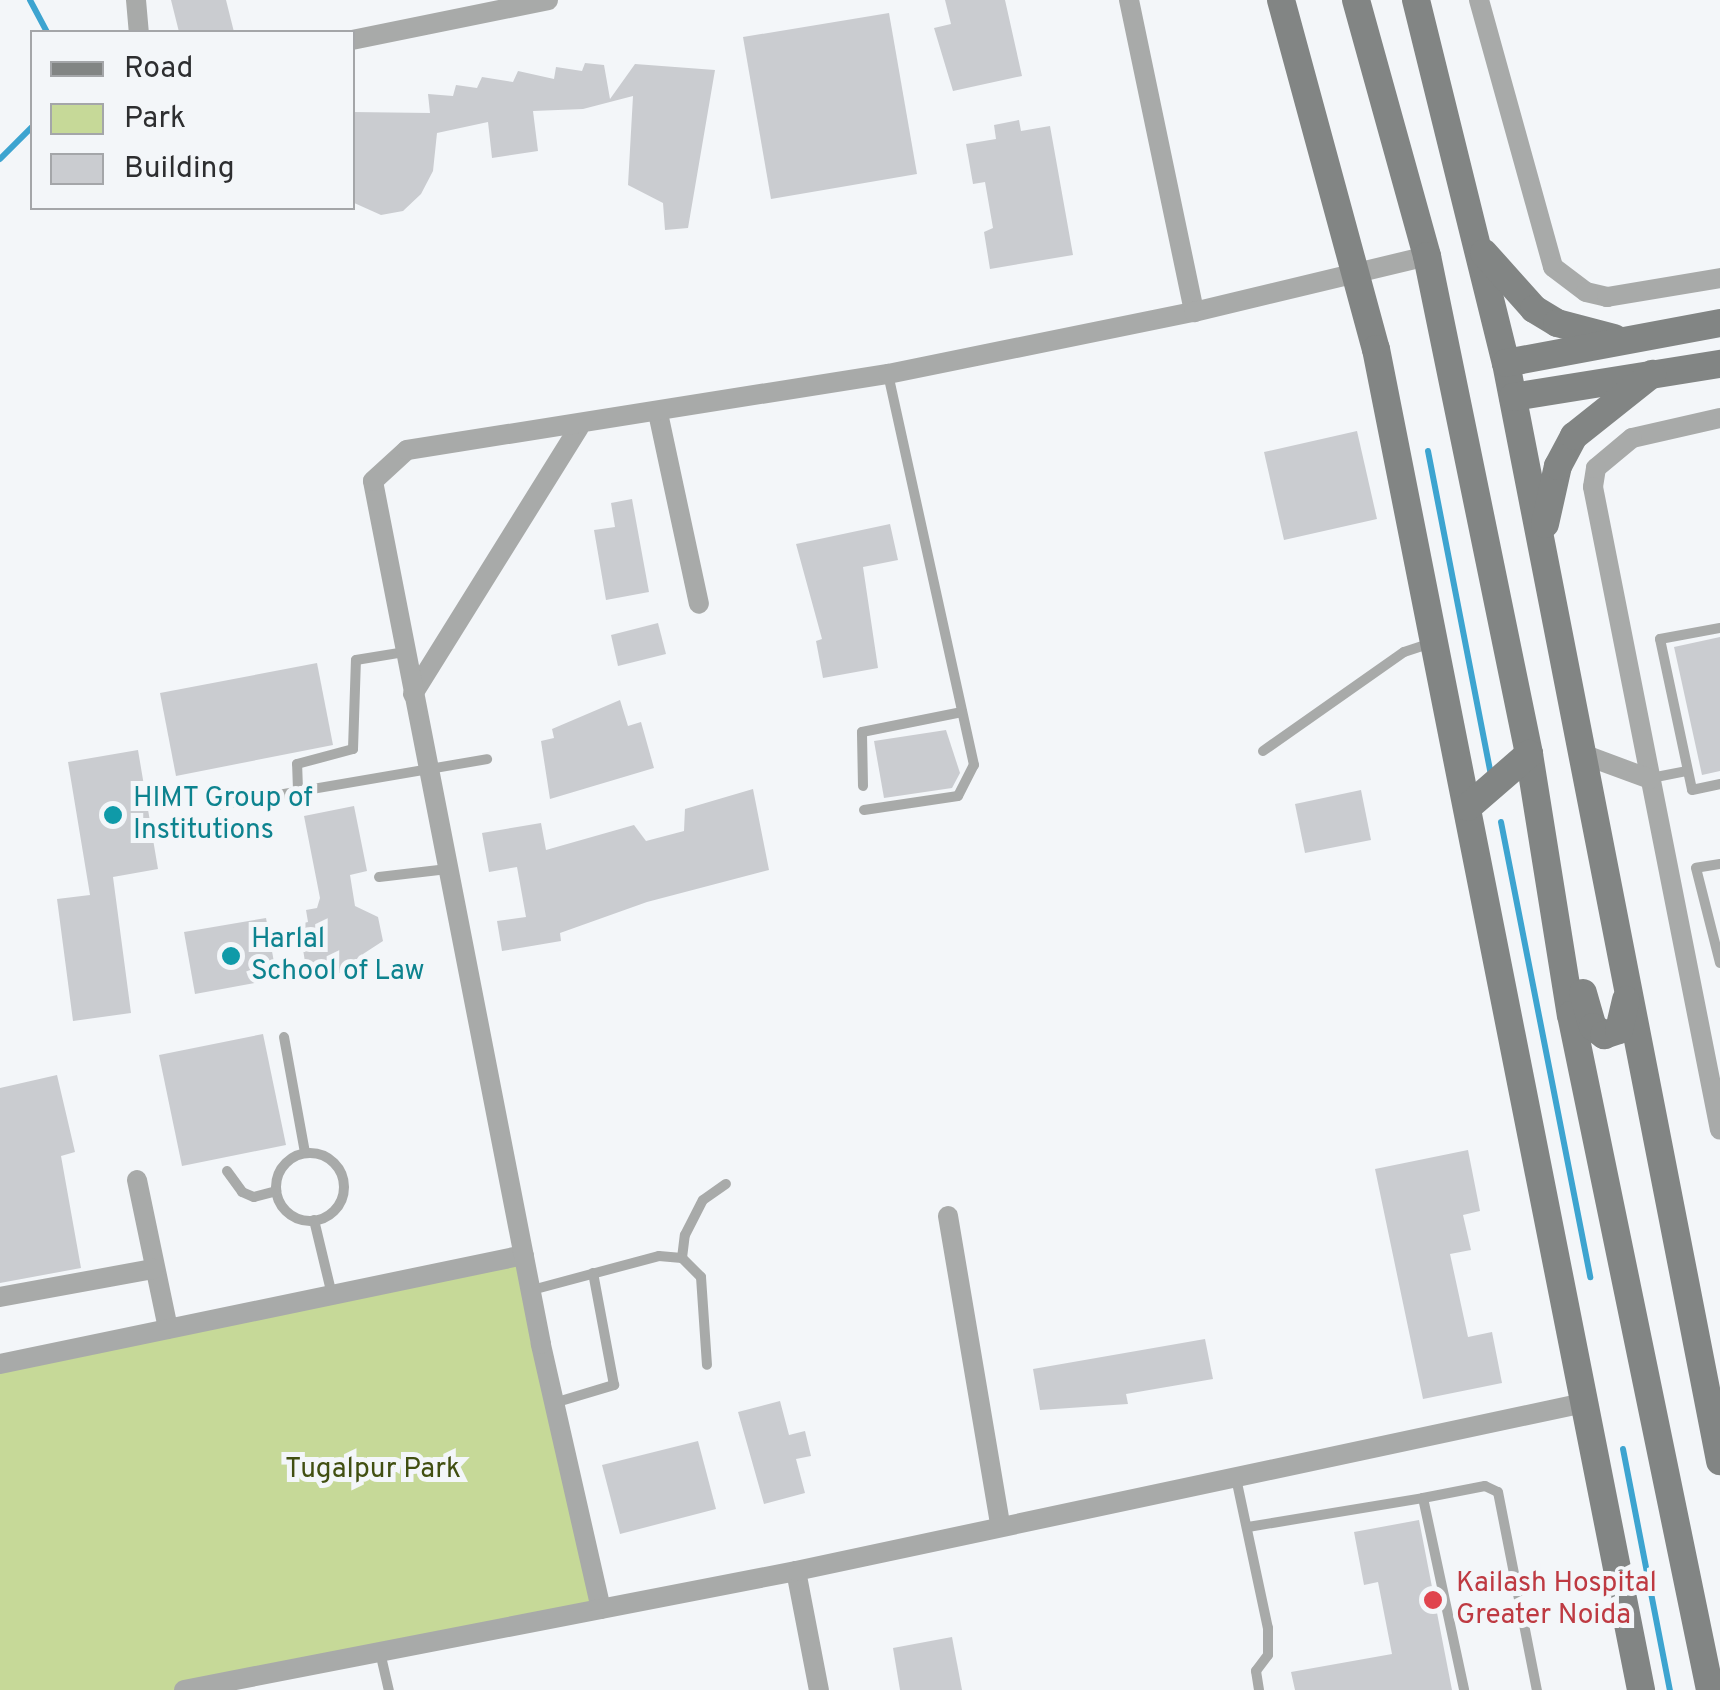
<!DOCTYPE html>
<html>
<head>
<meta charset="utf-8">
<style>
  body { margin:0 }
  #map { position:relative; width:1720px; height:1690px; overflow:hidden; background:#f3f6f9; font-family:Overpass,sans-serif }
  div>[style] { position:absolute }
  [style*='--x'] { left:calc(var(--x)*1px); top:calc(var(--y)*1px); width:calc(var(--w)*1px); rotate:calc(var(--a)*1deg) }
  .green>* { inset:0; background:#c6d998 }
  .stream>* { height:6px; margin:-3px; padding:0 3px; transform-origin:3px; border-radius:3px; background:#3da4d0 }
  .building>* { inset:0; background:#caccd0 }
  .lane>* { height:10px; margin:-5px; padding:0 5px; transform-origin:5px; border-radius:5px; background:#a8aaa9 }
  .lane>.ring { margin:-5px; padding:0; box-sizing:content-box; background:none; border:10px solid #a8aaa9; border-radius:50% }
  .street>* { height:20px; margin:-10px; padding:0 10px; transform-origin:10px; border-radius:10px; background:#a8aaa9 }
  .secondary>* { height:28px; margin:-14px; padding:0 14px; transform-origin:14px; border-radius:14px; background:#828584 }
  .dots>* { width:28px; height:28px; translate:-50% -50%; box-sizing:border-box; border:5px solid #f3f6f9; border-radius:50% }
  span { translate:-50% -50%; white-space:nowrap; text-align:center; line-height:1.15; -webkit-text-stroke:10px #f3f6f9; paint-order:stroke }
  .culture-label { font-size:28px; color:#0d838f }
  .left { translate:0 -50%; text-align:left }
  .park-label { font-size:28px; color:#414f11 }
  .health-label { font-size:28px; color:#be3a42 }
  .legend { position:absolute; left:30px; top:30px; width:325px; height:180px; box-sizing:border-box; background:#f3f6f9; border:2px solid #a4a6a9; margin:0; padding:12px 18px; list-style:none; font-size:30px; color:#2d2e30 }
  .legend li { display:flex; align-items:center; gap:20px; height:50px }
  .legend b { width:50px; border:2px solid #a4a6a9 }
</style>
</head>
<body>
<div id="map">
  <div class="green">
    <div style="clip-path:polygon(524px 1255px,601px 1609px,184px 1690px,0 1690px,0 1364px)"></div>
  </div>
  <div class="stream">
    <div style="--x:30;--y:0;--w:36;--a:62"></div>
    <div style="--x:0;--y:159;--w:45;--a:-45"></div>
    <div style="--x:1428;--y:451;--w:329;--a:79"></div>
    <div style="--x:1501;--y:822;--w:464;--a:78.9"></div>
    <div style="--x:1623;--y:1449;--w:246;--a:79"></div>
  </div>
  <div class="building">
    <div style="clip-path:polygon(171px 0,226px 0,234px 32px,179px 32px)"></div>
    <div style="clip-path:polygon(945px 0,1005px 0,1022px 76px,953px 91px,934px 28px,951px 24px)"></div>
    <div style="clip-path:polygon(889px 13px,917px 174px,771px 199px,743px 37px)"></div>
    <div style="clip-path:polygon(585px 63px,604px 65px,610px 99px,635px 64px,715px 70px,688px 228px,665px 230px,663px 203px,628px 185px,633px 96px,583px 109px,533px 111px,538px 151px,492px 158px,488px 122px,437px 133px,433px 171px,421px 194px,403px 211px,381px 215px,352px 202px,352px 112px,430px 113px,428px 94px,453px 96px,456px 85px,477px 88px,482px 77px,513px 82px,518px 71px,554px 79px,556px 67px,582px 71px)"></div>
    <div style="clip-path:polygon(1019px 120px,1021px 131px,1050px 126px,1073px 255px,990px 269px,984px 232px,993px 228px,985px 182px,973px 184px,966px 144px,996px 139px,994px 125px)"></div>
    <div style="clip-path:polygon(1357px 431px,1377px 519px,1284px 540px,1264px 452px)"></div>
    <div style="clip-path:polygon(632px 499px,649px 592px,606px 600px,594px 530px,615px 527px,611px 503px)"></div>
    <div style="clip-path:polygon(890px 524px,898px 560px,863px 567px,878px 668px,823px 678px,816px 641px,822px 639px,796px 544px)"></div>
    <div style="clip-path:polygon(658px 623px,666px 654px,618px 666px,611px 635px)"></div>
    <div style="clip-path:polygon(1720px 637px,1720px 771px,1702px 775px,1674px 647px)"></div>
    <div style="clip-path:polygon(317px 663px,333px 745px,176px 776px,160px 693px)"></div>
    <div style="clip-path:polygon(620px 700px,628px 726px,641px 722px,654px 768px,550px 799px,541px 741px,554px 738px,552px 729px)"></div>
    <div style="clip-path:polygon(946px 730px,960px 773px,952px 788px,884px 798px,874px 741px)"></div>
    <div style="clip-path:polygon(138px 750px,158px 869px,113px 877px,131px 1013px,73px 1021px,57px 899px,90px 895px,68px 762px)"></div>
    <div style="clip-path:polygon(753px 789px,769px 870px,647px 902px,560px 933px,561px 941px,502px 951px,497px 921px,526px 917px,517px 867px,489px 872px,482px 833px,541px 823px,546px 850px,634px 825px,646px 841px,684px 831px,685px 809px)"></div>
    <div style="clip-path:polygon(1361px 790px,1371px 840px,1305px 853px,1295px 804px)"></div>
    <div style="clip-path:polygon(354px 806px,367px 871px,350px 875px,355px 906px,378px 917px,383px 941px,363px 954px,365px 969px,326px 975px,305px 962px,299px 924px,308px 922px,306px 910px,317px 908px,320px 898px,304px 816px)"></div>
    <div style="clip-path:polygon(266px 918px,277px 979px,195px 994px,184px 932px)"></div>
    <div style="clip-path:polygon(263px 1034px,286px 1145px,182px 1166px,159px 1055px)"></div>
    <div style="clip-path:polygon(57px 1075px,75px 1152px,61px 1156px,81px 1268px,0 1283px,0 1088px)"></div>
    <div style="clip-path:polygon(1468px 1150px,1480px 1211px,1463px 1215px,1471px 1250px,1450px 1254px,1468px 1337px,1492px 1332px,1502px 1383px,1423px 1399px,1375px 1169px)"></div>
    <div style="clip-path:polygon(1205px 1339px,1213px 1379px,1126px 1394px,1128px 1404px,1040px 1410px,1033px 1369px)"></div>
    <div style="clip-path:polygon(780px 1401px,789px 1435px,805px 1431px,811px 1456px,796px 1459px,805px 1493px,764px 1504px,738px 1412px)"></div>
    <div style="clip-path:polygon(698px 1441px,716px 1509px,620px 1534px,602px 1465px)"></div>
    <div style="clip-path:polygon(1419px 1520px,1452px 1690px,1295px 1690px,1291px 1672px,1392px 1654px,1378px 1582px,1364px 1585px,1354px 1532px)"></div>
    <div style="clip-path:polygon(952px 1637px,962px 1690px,900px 1690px,893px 1648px)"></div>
  </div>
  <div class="lane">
    <div style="--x:1720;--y:628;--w:61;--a:169.6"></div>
    <div style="--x:1660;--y:639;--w:154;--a:78"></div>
    <div style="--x:1692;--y:790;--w:29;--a:-12"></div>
    <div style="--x:1263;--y:751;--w:172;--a:-35.1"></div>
    <div style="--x:1404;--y:652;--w:32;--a:-18"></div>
    <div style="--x:1651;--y:778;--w:37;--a:-11"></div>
    <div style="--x:863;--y:786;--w:54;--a:-91.1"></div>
    <div style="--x:862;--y:732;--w:102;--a:-11.3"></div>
    <div style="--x:298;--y:790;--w:26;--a:-92"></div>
    <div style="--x:297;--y:764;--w:58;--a:-15"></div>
    <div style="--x:353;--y:749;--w:89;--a:-88.1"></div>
    <div style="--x:356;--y:660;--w:50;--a:-9.3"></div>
    <div style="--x:219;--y:805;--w:272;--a:-9.7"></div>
    <div style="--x:864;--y:810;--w:95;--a:-8.5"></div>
    <div style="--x:958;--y:796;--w:35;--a:-63"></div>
    <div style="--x:974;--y:765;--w:400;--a:-102.4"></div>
    <div style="--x:1720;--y:864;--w:24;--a:171"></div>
    <div style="--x:1696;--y:868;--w:98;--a:75.8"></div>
    <div style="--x:379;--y:877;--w:69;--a:-6.6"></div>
    <div style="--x:284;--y:1037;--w:118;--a:79.7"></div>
    <div class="ring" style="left:276px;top:1153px;width:58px;height:58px"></div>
    <div style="--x:227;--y:1171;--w:26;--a:54"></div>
    <div style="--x:242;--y:1192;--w:13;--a:23"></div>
    <div style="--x:254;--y:1197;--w:23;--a:-15"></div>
    <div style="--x:314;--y:1220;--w:77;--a:76.5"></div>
    <div style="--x:682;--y:1258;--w:23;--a:-83"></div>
    <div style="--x:685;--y:1235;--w:39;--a:-63"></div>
    <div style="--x:703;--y:1200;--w:28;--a:-35"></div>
    <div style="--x:532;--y:1290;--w:131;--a:-15"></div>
    <div style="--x:659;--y:1256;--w:23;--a:5"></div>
    <div style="--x:682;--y:1258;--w:27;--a:45"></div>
    <div style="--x:701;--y:1277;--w:88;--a:86.1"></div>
    <div style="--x:554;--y:1403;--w:63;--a:-16.7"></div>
    <div style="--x:614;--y:1385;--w:114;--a:-100.6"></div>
    <div style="--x:1236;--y:1478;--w:153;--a:78"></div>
    <div style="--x:1268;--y:1628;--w:27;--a:90"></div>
    <div style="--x:1268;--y:1655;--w:20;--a:127"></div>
    <div style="--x:1256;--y:1671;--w:19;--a:81"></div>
    <div style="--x:1423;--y:1498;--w:63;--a:-11"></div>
    <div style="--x:1485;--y:1486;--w:14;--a:25"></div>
    <div style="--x:1498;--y:1492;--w:202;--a:78.9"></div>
    <div style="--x:1248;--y:1527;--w:177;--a:-9.4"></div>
    <div style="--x:1423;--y:1498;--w:196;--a:77.9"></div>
    <div style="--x:380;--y:1652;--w:39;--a:77"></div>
  </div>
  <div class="street">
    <div style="--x:136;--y:0;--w:32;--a:85"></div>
    <div style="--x:1129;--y:0;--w:319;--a:78.2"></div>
    <div style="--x:1479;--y:0;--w:277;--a:74.5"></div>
    <div style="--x:1553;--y:267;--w:41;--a:37.1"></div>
    <div style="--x:1586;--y:292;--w:22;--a:13"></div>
    <div style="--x:1607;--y:297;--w:115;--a:-9.5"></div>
    <div style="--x:352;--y:40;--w:200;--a:-11.5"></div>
    <div style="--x:658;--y:413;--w:195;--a:77.9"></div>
    <div style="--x:1720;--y:418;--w:90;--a:167.2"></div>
    <div style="--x:1632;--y:438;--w:47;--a:140.2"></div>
    <div style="--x:1596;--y:468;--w:19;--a:99"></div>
    <div style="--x:1593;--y:487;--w:655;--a:78.83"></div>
    <div style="--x:413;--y:694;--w:314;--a:-58.1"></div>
    <div style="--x:1585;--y:755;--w:69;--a:20.3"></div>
    <div style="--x:137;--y:1180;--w:152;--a:78.2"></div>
    <div style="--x:948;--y:1216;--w:311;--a:80.4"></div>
    <div style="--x:0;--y:1297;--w:156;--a:-10.4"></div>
    <div style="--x:0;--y:1364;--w:535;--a:-11.75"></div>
    <div style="--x:796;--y:1571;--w:121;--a:79.1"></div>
    <div style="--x:601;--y:1609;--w:272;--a:-102.8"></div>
    <div style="--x:541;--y:1344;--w:879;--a:-101.02"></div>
    <div style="--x:373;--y:481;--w:46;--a:-42.4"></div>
    <div style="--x:407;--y:450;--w:487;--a:-9"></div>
    <div style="--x:888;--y:374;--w:312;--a:-11.5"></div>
    <div style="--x:1194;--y:312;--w:240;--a:-13.5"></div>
    <div style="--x:184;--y:1690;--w:623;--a:-11"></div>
    <div style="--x:796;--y:1571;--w:806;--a:-12.04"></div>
  </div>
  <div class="secondary">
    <div style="--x:1281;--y:0;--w:362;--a:74.8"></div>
    <div style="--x:1376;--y:349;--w:1367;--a:78.82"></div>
    <div style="--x:1356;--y:0;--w:266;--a:74.5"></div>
    <div style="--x:1427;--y:256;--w:508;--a:78.42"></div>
    <div style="--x:1529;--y:754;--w:264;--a:80.9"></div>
    <div style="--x:1571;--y:1015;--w:689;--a:78.36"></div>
    <div style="--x:1416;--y:0;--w:374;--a:76.1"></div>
    <div style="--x:1506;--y:363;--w:1119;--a:78.97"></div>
    <div style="--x:1484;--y:253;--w:75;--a:48.2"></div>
    <div style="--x:1534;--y:309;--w:27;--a:31"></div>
    <div style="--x:1557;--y:323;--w:59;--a:14.7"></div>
    <div style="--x:1506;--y:363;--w:218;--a:-10.6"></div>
    <div style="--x:1513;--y:397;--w:210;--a:-9.1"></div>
    <div style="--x:1545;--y:524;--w:59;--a:-77.4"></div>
    <div style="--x:1558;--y:466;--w:34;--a:-62"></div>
    <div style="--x:1574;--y:436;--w:100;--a:-38.5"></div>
    <div style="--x:1468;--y:807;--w:81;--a:-41"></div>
    <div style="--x:1583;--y:993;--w:35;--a:74"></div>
    <div style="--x:1593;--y:1027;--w:14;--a:36"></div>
    <div style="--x:1604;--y:1035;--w:16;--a:-18"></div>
    <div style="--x:1619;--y:1030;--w:31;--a:-77"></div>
  </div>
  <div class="dots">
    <div style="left:113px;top:815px;background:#0f9aa8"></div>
    <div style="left:231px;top:956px;background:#0f9aa8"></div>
    <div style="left:1433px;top:1600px;background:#e0444e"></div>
  </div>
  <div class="culture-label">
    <span class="left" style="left:133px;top:815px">HIMT Group of<br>Institutions</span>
    <span class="left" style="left:251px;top:956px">Harlal<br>School of Law</span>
  </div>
  <div class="park-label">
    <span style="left:373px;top:1470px">Tugalpur Park</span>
  </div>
  <div class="health-label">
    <span class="left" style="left:1456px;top:1600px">Kailash Hospital<br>Greater Noida</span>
  </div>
  <ul class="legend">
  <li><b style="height:12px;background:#828584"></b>Road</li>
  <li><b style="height:28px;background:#c6d998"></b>Park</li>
  <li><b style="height:28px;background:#caccd0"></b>Building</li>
  </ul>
</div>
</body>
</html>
